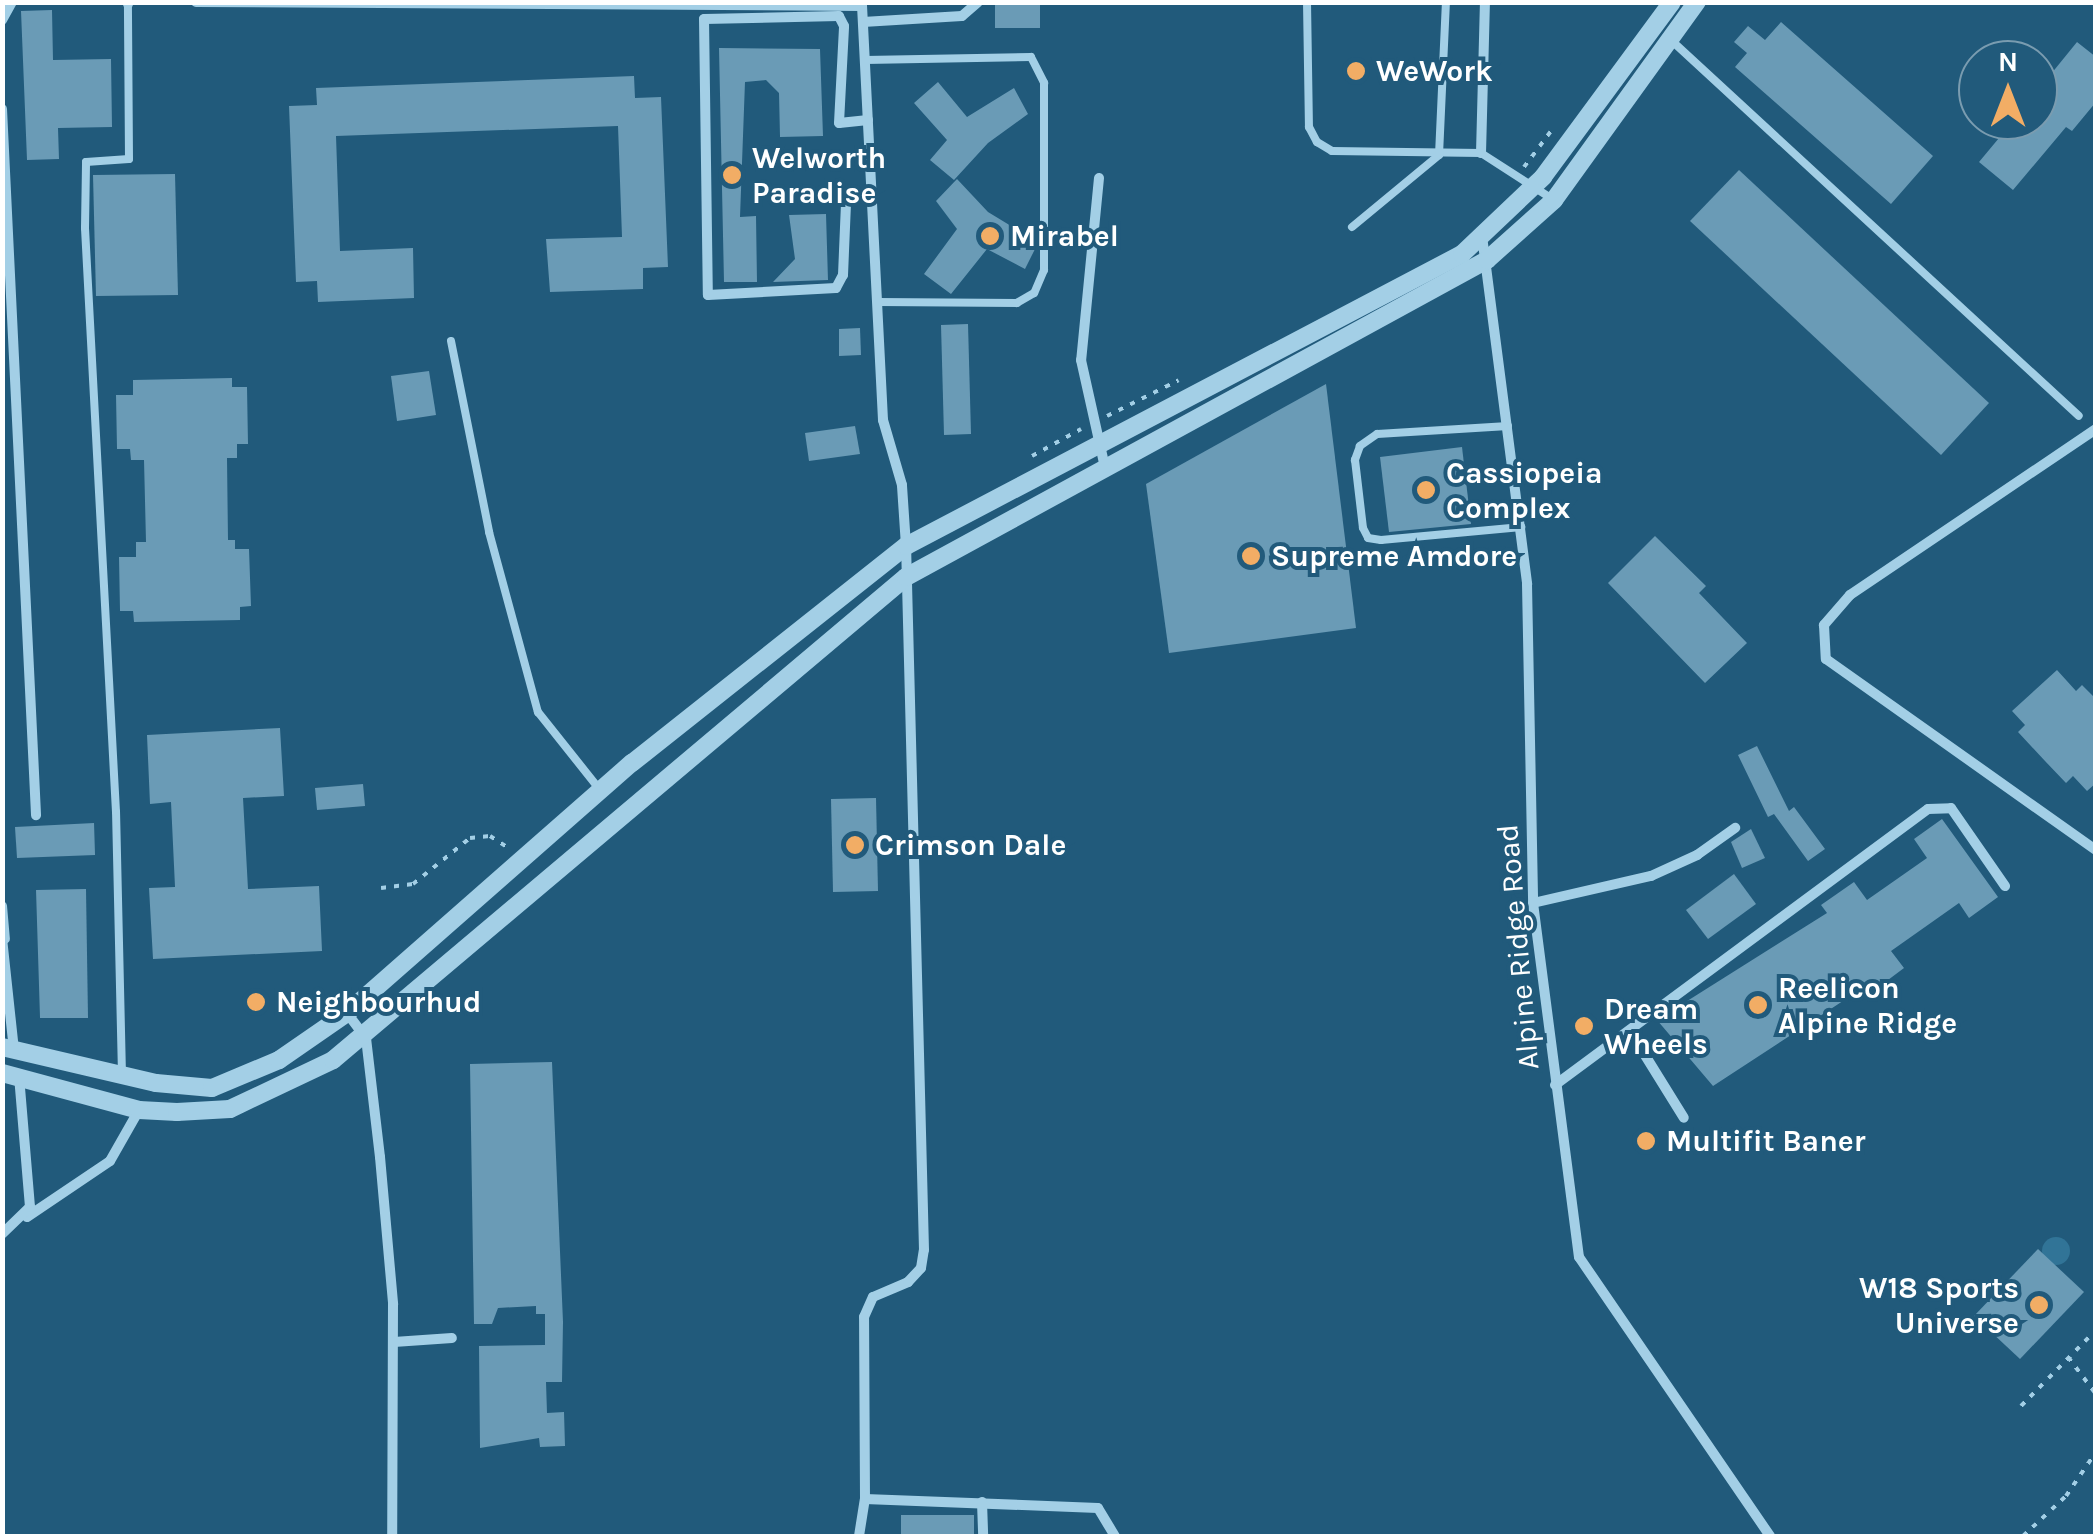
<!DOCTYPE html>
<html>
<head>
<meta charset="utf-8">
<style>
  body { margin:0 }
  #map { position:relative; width:2098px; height:1539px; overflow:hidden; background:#215a7b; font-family:Karla,sans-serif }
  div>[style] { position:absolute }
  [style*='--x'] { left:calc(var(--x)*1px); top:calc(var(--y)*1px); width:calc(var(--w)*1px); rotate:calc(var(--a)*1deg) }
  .green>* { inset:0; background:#317497 }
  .round { border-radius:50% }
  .building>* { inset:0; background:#6a9bb6 }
  .path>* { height:4px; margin-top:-2px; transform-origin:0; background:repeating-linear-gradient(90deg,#a3cfe6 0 5px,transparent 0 13px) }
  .service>* { height:8px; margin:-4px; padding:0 4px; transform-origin:4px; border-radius:4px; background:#a3cfe6 }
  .minor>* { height:10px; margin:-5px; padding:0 5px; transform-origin:5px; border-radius:5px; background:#a3cfe6 }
  .tertiary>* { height:18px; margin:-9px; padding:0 9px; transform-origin:9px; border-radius:9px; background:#a3cfe6 }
  .dots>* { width:28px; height:28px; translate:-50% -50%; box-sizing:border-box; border:5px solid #215a7b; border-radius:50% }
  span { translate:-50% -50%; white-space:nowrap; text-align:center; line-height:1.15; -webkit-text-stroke:8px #215a7b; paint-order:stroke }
  .poi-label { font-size:30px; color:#fff; font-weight:700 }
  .left { translate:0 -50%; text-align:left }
  .right { translate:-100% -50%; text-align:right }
  .street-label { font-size:30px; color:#fff }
  .frame { position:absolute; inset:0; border:5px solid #fff; pointer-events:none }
  .north { position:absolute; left:1958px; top:40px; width:100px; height:100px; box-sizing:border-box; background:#215a7b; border:2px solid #7a9cb0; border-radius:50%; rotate:0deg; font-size:28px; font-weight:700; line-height:40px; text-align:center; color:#fff }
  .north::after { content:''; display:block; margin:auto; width:35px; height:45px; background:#f2ad65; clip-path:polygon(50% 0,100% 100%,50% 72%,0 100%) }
</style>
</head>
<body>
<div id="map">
  <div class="green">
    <div class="round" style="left:2042px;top:1237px;width:28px;height:28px"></div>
  </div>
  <div class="building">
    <div style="clip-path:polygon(995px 2px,1040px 2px,1040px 28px,995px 28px)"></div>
    <div style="clip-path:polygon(52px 10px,53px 60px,111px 59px,112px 127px,58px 128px,59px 159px,27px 160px,21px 11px)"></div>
    <div style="clip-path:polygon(1781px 22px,1933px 156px,1891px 204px,1735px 67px,1747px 53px,1734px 42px,1748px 26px,1765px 40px)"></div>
    <div style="clip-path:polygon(2077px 42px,2096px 57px,2096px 102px,2072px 131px,2066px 127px,2013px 190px,1979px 162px,2014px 120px,2038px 120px,2038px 90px)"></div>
    <div style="clip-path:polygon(719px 48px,820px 49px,823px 136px,780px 137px,779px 93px,766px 80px,745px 82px,740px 217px,756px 216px,757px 282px,724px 282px)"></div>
    <div style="clip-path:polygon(634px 76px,635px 98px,661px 97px,668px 267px,643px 268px,643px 289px,550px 292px,546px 239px,622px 237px,618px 126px,336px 136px,340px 251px,413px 248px,414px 298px,318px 302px,317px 281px,296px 282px,289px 106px,317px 105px,316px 88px)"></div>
    <div style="clip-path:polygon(938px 82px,967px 117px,1014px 88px,1028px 114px,988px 143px,954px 180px,930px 160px,947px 140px,914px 103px)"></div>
    <div style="clip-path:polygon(1739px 170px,1989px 403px,1941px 455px,1690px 221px)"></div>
    <div style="clip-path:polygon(175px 174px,178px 295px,96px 296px,93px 175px)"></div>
    <div style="clip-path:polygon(957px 179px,988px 212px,1036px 241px,1036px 247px,1025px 269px,987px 249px,951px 294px,924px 274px,957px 229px,936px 201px)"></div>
    <div style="clip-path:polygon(826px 214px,828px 280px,773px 282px,795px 259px,789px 215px)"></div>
    <div style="clip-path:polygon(968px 324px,971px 434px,944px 435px,941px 325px)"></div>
    <div style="clip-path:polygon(860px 328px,861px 355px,839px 356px,839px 329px)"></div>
    <div style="clip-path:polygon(429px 371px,436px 415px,397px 421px,391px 376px)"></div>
    <div style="clip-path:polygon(232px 378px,232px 387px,247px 387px,248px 444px,237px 444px,237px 458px,227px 458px,228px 540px,235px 540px,235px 549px,249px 549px,251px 606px,240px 607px,240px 620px,134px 622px,133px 611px,120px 611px,119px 557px,136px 557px,136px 542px,146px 542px,144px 460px,131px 460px,130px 449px,117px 449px,116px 395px,133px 395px,133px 380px)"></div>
    <div style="clip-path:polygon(1326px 384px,1356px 628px,1169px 653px,1146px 484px)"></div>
    <div style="clip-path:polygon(855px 426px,860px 454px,809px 461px,805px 433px)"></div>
    <div style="clip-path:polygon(1462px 447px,1471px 524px,1389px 532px,1380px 457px)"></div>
    <div style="clip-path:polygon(1655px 536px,1706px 586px,1699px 593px,1747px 643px,1705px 683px,1608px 583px)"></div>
    <div style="clip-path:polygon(2057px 670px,2076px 691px,2082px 685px,2096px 699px,2096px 783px,2087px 791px,2073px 776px,2066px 783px,2045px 761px,2018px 732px,2025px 725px,2012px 711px)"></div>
    <div style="clip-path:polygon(280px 728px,284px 796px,243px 798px,248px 889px,319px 886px,322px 951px,153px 959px,149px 888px,175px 887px,171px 802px,150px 804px,147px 735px)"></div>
    <div style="clip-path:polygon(1757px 746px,1789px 811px,1794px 807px,1825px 849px,1808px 861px,1774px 814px,1768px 817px,1738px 755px)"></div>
    <div style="clip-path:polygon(363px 784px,365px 806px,317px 810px,315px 788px)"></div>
    <div style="clip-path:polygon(876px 798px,878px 891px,833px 892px,831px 799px)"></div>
    <div style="clip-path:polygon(1942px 819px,1998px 897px,1969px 918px,1959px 903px,1891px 951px,1904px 968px,1880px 986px,1875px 980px,1713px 1086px,1657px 1020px,1827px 913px,1821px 905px,1854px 882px,1867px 900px,1927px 858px,1914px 839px)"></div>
    <div style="clip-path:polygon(94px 823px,95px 855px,17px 858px,15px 827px)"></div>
    <div style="clip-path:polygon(1751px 829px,1765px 858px,1742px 868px,1731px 842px)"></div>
    <div style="clip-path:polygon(1734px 874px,1756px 904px,1708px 939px,1686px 910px)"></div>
    <div style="clip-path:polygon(86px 889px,88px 1018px,40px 1018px,36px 890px)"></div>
    <div style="clip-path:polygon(552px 1062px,563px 1322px,562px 1382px,546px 1382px,547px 1413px,564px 1412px,565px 1446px,540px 1447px,539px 1438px,480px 1448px,479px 1346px,545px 1345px,545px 1314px,536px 1314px,536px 1306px,498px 1308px,492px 1324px,474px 1324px,470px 1064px)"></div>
    <div style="clip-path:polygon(2038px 1249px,2084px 1292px,2020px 1359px,1974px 1316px)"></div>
    <div style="clip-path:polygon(901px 1515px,974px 1515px,974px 1536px,901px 1536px)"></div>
  </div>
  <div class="path">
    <div style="--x:1524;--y:167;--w:45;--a:-53.1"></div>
    <div style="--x:1107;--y:416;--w:80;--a:-26.6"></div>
    <div style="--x:1032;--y:456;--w:56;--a:-28.9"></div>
    <div style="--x:381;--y:888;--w:32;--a:-7"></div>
    <div style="--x:413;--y:884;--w:73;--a:-38.9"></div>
    <div style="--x:470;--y:838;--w:20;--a:-6"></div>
    <div style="--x:490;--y:836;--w:20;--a:33"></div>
    <div style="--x:2068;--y:1357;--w:46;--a:52.9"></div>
    <div style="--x:2021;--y:1406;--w:107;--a:-45.4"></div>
    <div style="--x:2023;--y:1536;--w:59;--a:-42.9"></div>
    <div style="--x:2066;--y:1496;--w:53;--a:-55.7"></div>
  </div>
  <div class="service">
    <div style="--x:1307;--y:2;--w:125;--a:89.1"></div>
    <div style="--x:1309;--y:127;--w:17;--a:62"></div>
    <div style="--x:1317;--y:142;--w:17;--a:31"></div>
    <div style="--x:1332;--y:151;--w:149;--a:0.8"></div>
    <div style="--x:1481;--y:153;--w:87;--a:32.8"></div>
    <div style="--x:1672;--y:41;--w:553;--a:42.66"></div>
    <div style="--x:865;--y:60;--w:166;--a:-1"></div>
    <div style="--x:1031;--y:57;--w:29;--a:63"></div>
    <div style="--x:1044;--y:83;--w:187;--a:90"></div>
    <div style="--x:1044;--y:270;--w:25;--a:113"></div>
    <div style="--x:1034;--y:293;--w:20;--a:150"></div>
    <div style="--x:1017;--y:303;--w:139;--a:-179.6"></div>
    <div style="--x:1352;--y:227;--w:113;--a:-39.6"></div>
    <div style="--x:1439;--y:155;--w:153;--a:-87.4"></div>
    <div style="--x:451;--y:341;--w:195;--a:78.7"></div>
    <div style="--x:489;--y:532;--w:187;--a:74.8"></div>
    <div style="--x:538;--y:712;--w:100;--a:51.5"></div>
    <div style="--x:1508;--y:426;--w:131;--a:176.5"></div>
    <div style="--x:1377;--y:434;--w:21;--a:145"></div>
    <div style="--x:1360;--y:446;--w:15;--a:110"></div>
    <div style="--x:1355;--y:460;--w:68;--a:83.3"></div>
    <div style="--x:1363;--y:528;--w:11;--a:63"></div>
    <div style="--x:1368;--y:538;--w:13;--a:9"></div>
    <div style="--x:1381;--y:540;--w:141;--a:-5.3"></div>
    <div style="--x:122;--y:1075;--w:263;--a:-91.3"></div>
    <div style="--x:116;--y:812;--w:585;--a:-93.04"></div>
    <div style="--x:85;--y:228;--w:66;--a:-89.1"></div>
    <div style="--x:86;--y:162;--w:43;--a:-4"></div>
    <div style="--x:129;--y:159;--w:155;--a:-90.4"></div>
  </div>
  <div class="minor">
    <div style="--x:128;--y:2;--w:2;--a:90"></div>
    <div style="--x:196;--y:2;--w:666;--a:0.34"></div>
    <div style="--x:2;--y:20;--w:21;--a:-61"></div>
    <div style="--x:863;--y:22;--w:99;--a:-3.5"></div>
    <div style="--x:962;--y:16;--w:21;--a:-41"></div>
    <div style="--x:2;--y:109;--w:707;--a:87.24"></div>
    <div style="--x:868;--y:120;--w:29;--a:174"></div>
    <div style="--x:839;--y:123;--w:97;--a:-87"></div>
    <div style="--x:844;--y:26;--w:11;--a:-117"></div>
    <div style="--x:839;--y:16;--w:135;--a:178.7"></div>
    <div style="--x:704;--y:19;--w:276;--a:89.2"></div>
    <div style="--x:708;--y:295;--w:128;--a:-3.1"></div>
    <div style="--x:836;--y:288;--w:15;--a:-62"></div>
    <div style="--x:843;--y:275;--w:73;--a:-87.6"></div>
    <div style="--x:846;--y:202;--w:27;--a:-17"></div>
    <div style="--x:1481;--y:153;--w:151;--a:-88.5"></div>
    <div style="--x:1099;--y:178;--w:183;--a:95.6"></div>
    <div style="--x:1081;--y:360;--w:110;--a:77.4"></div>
    <div style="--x:1482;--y:236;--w:351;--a:82.6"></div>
    <div style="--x:1527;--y:584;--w:319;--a:88.9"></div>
    <div style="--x:1533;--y:903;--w:357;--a:82.6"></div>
    <div style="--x:1579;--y:1257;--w:338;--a:55.6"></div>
    <div style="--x:2096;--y:429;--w:297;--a:146"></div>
    <div style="--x:1850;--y:595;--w:40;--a:131"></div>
    <div style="--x:1824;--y:625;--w:34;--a:87"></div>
    <div style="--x:1826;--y:659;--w:331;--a:35.3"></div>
    <div style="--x:1533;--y:903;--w:121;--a:-12.9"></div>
    <div style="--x:1651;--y:876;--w:51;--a:-24.5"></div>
    <div style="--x:1697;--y:855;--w:47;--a:-35.4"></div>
    <div style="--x:2;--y:906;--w:33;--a:85"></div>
    <div style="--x:2;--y:938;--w:113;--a:83.9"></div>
    <div style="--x:347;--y:1013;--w:31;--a:53"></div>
    <div style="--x:366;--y:1038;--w:120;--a:83.3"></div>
    <div style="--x:380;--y:1157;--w:148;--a:84.9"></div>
    <div style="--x:393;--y:1304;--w:232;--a:90.2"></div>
    <div style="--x:1630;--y:1031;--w:102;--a:58.2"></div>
    <div style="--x:1555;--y:1085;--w:464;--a:-36.5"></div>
    <div style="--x:1928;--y:809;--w:23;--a:-2"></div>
    <div style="--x:1951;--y:808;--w:95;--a:55.3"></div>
    <div style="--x:27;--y:1217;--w:100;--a:-34"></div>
    <div style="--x:110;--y:1161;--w:59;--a:-60.4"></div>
    <div style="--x:2;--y:1234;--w:39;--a:-44"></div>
    <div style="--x:30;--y:1207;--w:130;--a:-94.8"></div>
    <div style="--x:394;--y:1342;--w:58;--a:-3.9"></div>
    <div style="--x:865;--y:1499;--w:233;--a:2.2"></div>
    <div style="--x:1098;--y:1508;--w:33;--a:59"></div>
    <div style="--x:982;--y:1502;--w:34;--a:88"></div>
    <div style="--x:859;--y:1536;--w:37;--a:-81"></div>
    <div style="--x:865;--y:1499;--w:182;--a:-90.3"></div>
    <div style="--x:864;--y:1317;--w:22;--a:-66"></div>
    <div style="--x:873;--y:1297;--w:38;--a:-23"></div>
    <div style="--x:908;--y:1282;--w:19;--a:-47"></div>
    <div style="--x:921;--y:1268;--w:18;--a:-81"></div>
    <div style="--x:924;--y:1250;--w:704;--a:-91.46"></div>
    <div style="--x:906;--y:546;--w:61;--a:-93.8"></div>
    <div style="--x:902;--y:485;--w:68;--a:-106.3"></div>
    <div style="--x:883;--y:420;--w:419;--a:-92.9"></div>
  </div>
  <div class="tertiary">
    <div style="--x:2;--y:1047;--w:158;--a:13.2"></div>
    <div style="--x:156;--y:1083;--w:56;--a:5.1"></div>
    <div style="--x:212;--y:1088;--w:73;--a:-22.7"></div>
    <div style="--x:279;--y:1060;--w:83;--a:-34.7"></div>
    <div style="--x:347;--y:1013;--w:379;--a:-41.3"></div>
    <div style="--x:632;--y:763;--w:350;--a:-38.4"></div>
    <div style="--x:906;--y:546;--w:628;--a:-27.71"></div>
    <div style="--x:1462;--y:254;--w:112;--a:-43.5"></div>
    <div style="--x:1543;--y:177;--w:217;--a:-53.6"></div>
    <div style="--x:2;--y:1073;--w:142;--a:15.1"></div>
    <div style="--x:139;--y:1110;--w:38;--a:3"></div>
    <div style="--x:177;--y:1112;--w:53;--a:-3.2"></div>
    <div style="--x:230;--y:1109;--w:114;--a:-25.4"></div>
    <div style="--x:333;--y:1060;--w:749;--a:-40.13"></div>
    <div style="--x:906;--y:577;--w:662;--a:-28.62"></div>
    <div style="--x:1487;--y:260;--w:90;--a:-41.8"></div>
    <div style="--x:1554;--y:200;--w:244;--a:-54.2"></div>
  </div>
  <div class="dots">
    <div style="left:1356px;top:71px;background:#f2ad65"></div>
    <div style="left:732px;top:175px;background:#f2ad65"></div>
    <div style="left:990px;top:236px;background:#f2ad65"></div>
    <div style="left:1426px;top:490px;background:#f2ad65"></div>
    <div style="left:1251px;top:556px;background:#f2ad65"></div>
    <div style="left:855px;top:845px;background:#f2ad65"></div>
    <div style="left:256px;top:1002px;background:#f2ad65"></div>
    <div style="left:1758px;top:1005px;background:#f2ad65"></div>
    <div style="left:1584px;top:1026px;background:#f2ad65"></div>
    <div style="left:1646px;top:1141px;background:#f2ad65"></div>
    <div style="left:2039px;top:1305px;background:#f2ad65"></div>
  </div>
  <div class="poi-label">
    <span class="left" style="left:1376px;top:71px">WeWork</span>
    <span class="left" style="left:752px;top:175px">Welworth<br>Paradise</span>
    <span class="left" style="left:1010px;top:236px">Mirabel</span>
    <span class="left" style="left:1446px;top:490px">Cassiopeia<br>Complex</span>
    <span class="left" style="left:1271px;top:556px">Supreme Amdore</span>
    <span class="left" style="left:875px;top:845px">Crimson Dale</span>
    <span class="left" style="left:1778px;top:1005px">Reelicon<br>Alpine Ridge</span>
    <span class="left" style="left:276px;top:1002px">Neighbourhud</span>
    <span class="left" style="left:1604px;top:1026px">Dream<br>Wheels</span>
    <span class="left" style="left:1666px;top:1141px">Multifit Baner</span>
    <span class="right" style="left:2019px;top:1305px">W18 Sports<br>Universe</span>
  </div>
  <div class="street-label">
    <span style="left:1518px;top:947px;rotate:-95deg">Alpine Ridge Road</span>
  </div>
  <div class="frame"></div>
  <div class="north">N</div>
</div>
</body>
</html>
